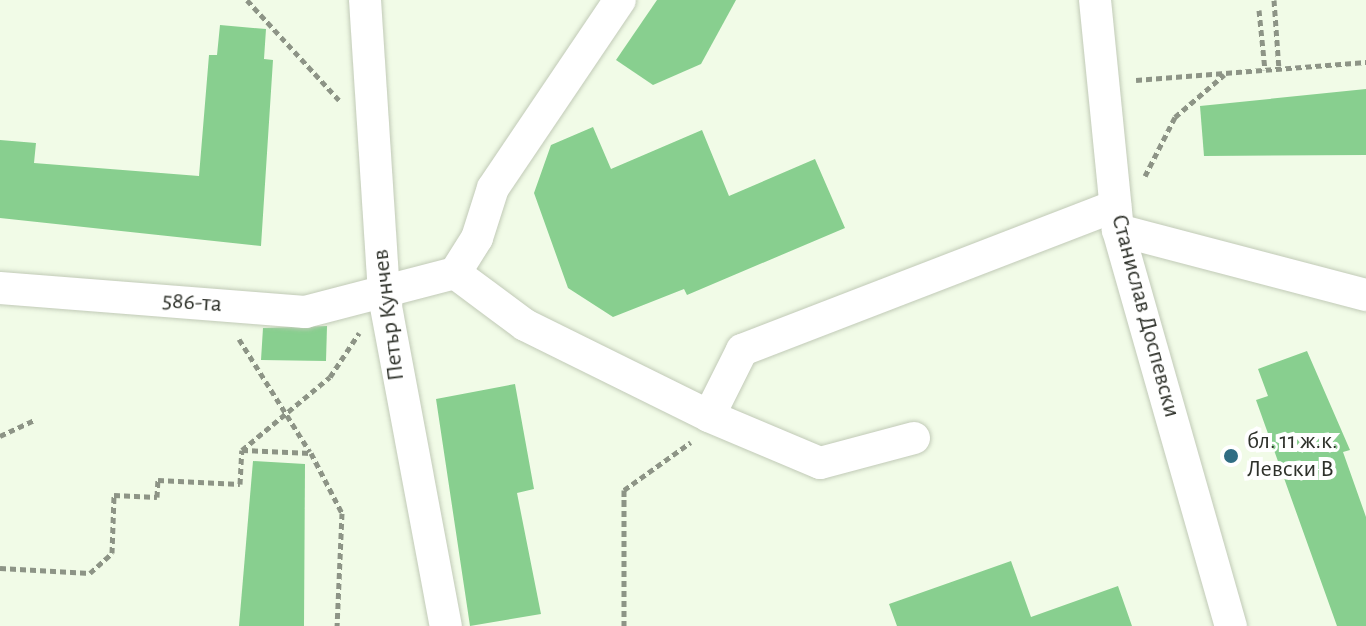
<!DOCTYPE html>
<html>
<head>
<meta charset="utf-8">
<style>
  body { margin:0 }
  #map { position:relative; width:1366px; height:626px; overflow:hidden; background:#f1fbe7; font-family:"Alegreya Sans",sans-serif }
  div>[style] { position:absolute }
  [style*='--x'] { left:calc(var(--x)*1px); top:calc(var(--y)*1px); width:calc(var(--w)*1px); rotate:calc(var(--a)*1deg) }
  .building>* { inset:0; background:#88cf8f }
  .path>* { height:5px; margin-top:-2.5px; transform-origin:0; background:repeating-linear-gradient(90deg,#8d9486 0 6px,transparent 0 10px) }
  .roads { filter:drop-shadow(0 0 2px #c1cab7) drop-shadow(0 0 2px #c1cab7) }
  .minor>* { height:32px; margin:-16px; padding:0 16px; transform-origin:16px; border-radius:16px; background:#fff }
  .dots>* { width:22px; height:22px; translate:-50% -50%; box-sizing:border-box; border:4px solid #fff; border-radius:50% }
  span { translate:-50% -50%; white-space:nowrap; text-align:center; line-height:1.15; -webkit-text-stroke:8px #fff; paint-order:stroke }
  .street-label { font-size:24px; color:#2e312a }
  .poi-label { font-size:24px; color:#2e312a }
  .left { translate:0 -50%; text-align:left }
</style>
</head>
<body>
<div id="map">
  <div class="building">
    <div style="clip-path:polygon(657px 0,736px 0,701px 64px,653px 85px,616px 60px)"></div>
    <div style="clip-path:polygon(220px 25px,266px 29px,264px 59px,273px 60px,261px 246px,0 218px,0 140px,36px 143px,34px 163px,199px 176px,209px 55px,217px 55px)"></div>
    <div style="clip-path:polygon(1366px 89px,1366px 155px,1204px 156px,1200px 106px)"></div>
    <div style="clip-path:polygon(593px 127px,611px 169px,702px 130px,729px 196px,815px 159px,845px 228px,687px 295px,684px 289px,613px 317px,568px 288px,534px 193px,551px 145px)"></div>
    <div style="clip-path:polygon(327px 326px,326px 361px,261px 360px,263px 328px)"></div>
    <div style="clip-path:polygon(1307px 351px,1350px 450px,1343px 452px,1366px 517px,1366px 626px,1337px 626px,1256px 400px,1268px 396px,1258px 369px)"></div>
    <div style="clip-path:polygon(515px 384px,534px 489px,517px 493px,541px 614px,470px 626px,436px 399px)"></div>
    <div style="clip-path:polygon(253px 461px,305px 464px,304px 626px,239px 626px)"></div>
    <div style="clip-path:polygon(1011px 561px,1031px 617px,1118px 586px,1132px 626px,897px 626px,889px 604px)"></div>
  </div>
  <div class="path">
    <div style="--x:247;--y:0;--w:136;--a:47.4"></div>
    <div style="--x:1274;--y:0;--w:69;--a:85.9"></div>
    <div style="--x:1259;--y:10;--w:60;--a:84.3"></div>
    <div style="--x:1136;--y:80;--w:231;--a:-4.5"></div>
    <div style="--x:1145;--y:176;--w:66;--a:-63"></div>
    <div style="--x:1175;--y:117;--w:65;--a:-40.6"></div>
    <div style="--x:239;--y:339;--w:133;--a:57.9"></div>
    <div style="--x:0;--y:436;--w:38;--a:-25"></div>
    <div style="--x:242;--y:450;--w:114;--a:-39.7"></div>
    <div style="--x:330;--y:377;--w:53;--a:-56.6"></div>
    <div style="--x:0;--y:568;--w:90;--a:3.2"></div>
    <div style="--x:90;--y:573;--w:30;--a:-42"></div>
    <div style="--x:112;--y:553;--w:58;--a:-88"></div>
    <div style="--x:114;--y:495;--w:43;--a:2.7"></div>
    <div style="--x:157;--y:497;--w:17;--a:-87"></div>
    <div style="--x:158;--y:480;--w:82;--a:2.8"></div>
    <div style="--x:240;--y:484;--w:34;--a:-87"></div>
    <div style="--x:242;--y:450;--w:69;--a:2.5"></div>
    <div style="--x:311;--y:453;--w:68;--a:62.7"></div>
    <div style="--x:342;--y:513;--w:113;--a:92.5"></div>
    <div style="--x:624;--y:626;--w:136;--a:-90"></div>
    <div style="--x:624;--y:490;--w:82;--a:-35.6"></div>
  </div>
  <div class="roads">
    <div class="minor">
      <div style="--x:365;--y:0;--w:297;--a:86.3"></div>
      <div style="--x:384;--y:296;--w:336;--a:79.4"></div>
      <div style="--x:1095;--y:0;--w:231;--a:84.3"></div>
      <div style="--x:1118;--y:230;--w:412;--a:74.1"></div>
      <div style="--x:1118;--y:230;--w:256;--a:14.7"></div>
      <div style="--x:455;--y:273;--w:41;--a:-57.8"></div>
      <div style="--x:477;--y:238;--w:52;--a:-72.3"></div>
      <div style="--x:493;--y:188;--w:227;--a:-56"></div>
      <div style="--x:0;--y:288;--w:306;--a:4.5"></div>
      <div style="--x:305;--y:312;--w:155;--a:-14.6"></div>
      <div style="--x:455;--y:273;--w:87;--a:36.6"></div>
      <div style="--x:525;--y:325;--w:205;--a:26.3"></div>
      <div style="--x:914;--y:438;--w:97;--a:165.1"></div>
      <div style="--x:820;--y:463;--w:121;--a:-157.1"></div>
      <div style="--x:709;--y:416;--w:74;--a:-63.4"></div>
      <div style="--x:742;--y:350;--w:400;--a:-21.1"></div>
    </div>
  </div>
  <div class="dots">
    <div style="left:1231px;top:456px;background:#306d83"></div>
  </div>
  <div class="street-label">
    <span style="left:192px;top:303px;rotate:4deg">586-та</span>
    <span style="left:389px;top:315px;rotate:-97deg">Петър Кунчев</span>
    <span style="left:1145px;top:316px;rotate:75deg">Станислав Доспевски</span>
  </div>
  <div class="poi-label">
    <span class="left" style="left:1247px;top:456px">бл. 11 ж.к.<br>Левски В</span>
  </div>
</div>
</body>
</html>
